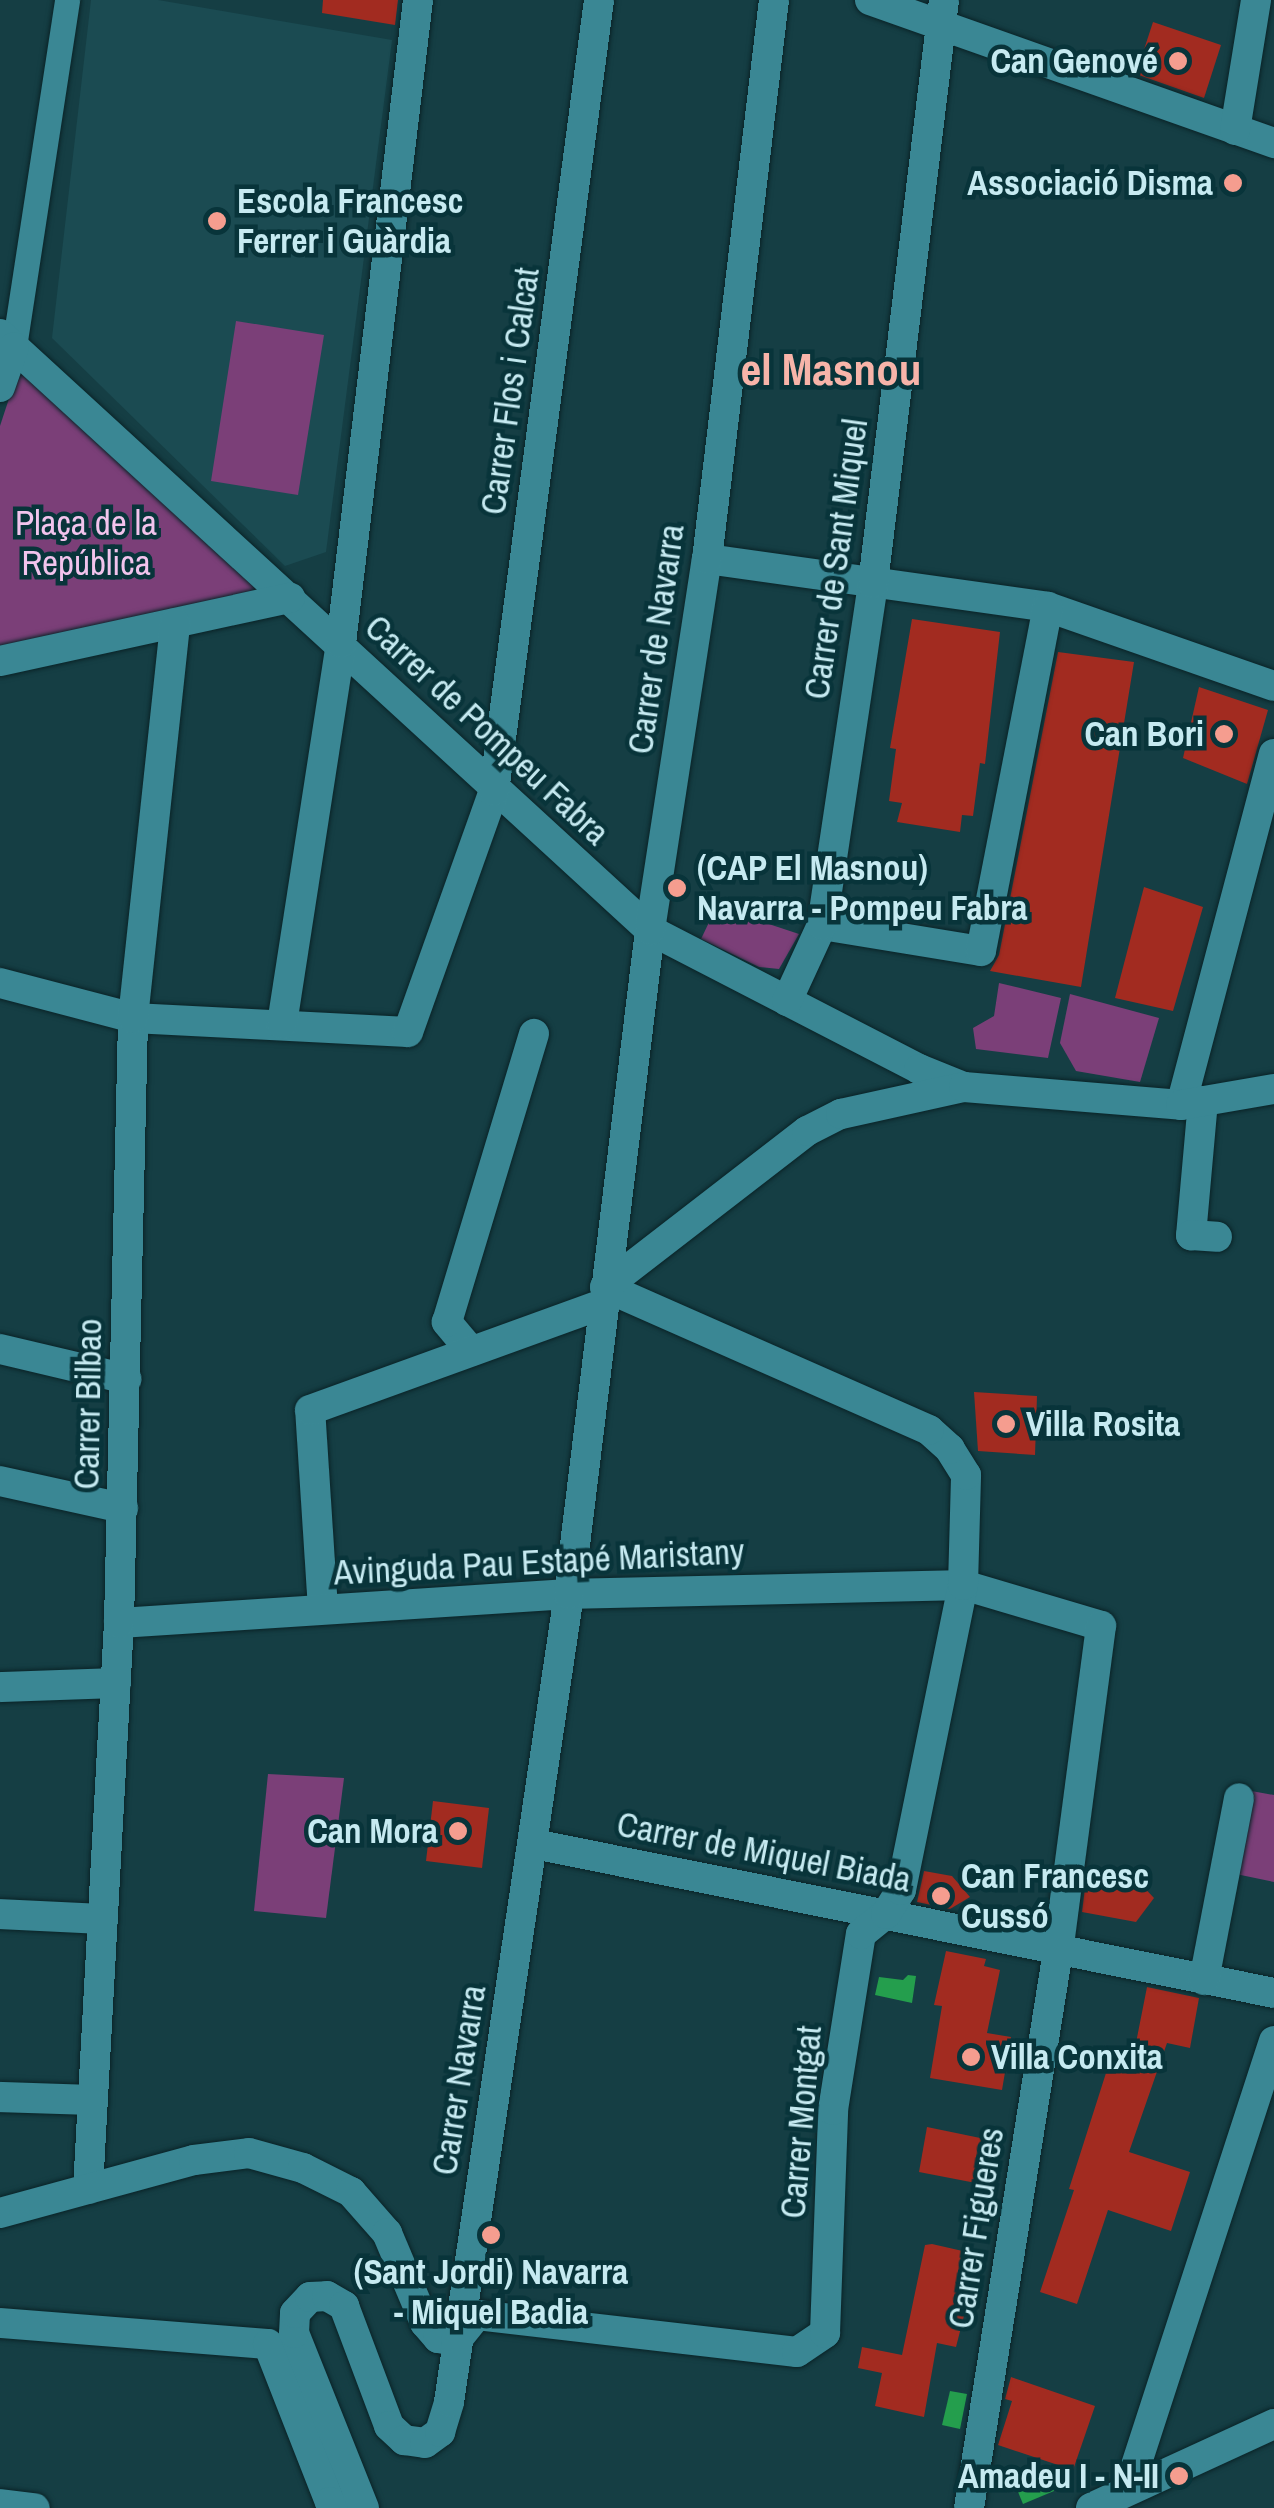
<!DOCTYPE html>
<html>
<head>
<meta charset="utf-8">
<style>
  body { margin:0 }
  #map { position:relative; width:1274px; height:2508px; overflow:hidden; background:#153e44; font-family:"Archivo Narrow",sans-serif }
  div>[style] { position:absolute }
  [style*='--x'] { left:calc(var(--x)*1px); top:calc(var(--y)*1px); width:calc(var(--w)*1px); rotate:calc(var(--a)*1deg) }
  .built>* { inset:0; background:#1b4b52 }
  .green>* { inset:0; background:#7b3f78 }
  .water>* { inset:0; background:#249e4d }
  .building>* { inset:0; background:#a22b20 }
  .roads { filter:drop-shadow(0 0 2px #0a2327) drop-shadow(0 0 2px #0a2327) }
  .pedestrian>* { height:25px; margin:-12.5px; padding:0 12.5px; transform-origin:12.5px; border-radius:12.5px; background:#3a8794 }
  .minor>* { height:30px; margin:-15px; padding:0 15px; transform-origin:15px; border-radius:15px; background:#3a8794 }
  .tertiary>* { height:30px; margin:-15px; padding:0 15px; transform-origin:15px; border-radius:15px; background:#3a8794 }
  .dots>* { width:28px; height:28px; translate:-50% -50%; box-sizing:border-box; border:5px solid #08343a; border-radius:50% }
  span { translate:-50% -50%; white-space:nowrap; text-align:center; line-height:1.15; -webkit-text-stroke:9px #08343a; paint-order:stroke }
  .poi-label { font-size:35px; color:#c6eaf1; font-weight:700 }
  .right { translate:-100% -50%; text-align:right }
  .left { translate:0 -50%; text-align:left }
  .street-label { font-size:35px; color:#c6eaf1 }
  .park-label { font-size:35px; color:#f2c4ed }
  .district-label { font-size:45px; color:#f7b4a9; font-weight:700 }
</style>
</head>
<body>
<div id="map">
  <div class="built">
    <div style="clip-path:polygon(91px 0,158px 0,392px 40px,326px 552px,285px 566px,52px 338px)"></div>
  </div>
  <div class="green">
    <div style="clip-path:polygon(236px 321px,324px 335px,298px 495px,211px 481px)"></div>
    <div style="clip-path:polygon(19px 368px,265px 591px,0 646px,0 426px)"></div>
    <div style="clip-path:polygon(714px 912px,754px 919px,799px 934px,779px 969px,759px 967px,701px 939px)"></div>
    <div style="clip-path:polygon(999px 983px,1061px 998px,1048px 1058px,976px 1049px,973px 1028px,994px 1016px)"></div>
    <div style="clip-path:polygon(1070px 994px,1159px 1018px,1140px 1082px,1076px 1071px,1060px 1043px)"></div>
    <div style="clip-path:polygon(268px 1774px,344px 1778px,326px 1918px,254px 1911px)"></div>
    <div style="clip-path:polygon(1246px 1790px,1274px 1795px,1274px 1882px,1231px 1873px)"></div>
  </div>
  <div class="water">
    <div style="clip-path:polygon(908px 1975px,916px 1976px,912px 2003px,875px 1995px,879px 1977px,903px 1980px)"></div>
    <div style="clip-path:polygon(950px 2391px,967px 2394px,960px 2429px,942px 2425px)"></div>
    <div style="clip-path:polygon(1048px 2475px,1054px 2491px,1023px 2504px,1016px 2487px)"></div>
  </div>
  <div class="building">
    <div style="clip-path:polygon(323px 0,398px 0,395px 25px,322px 13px)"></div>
    <div style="clip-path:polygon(1153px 22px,1221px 45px,1204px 98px,1136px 74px)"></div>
    <div style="clip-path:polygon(912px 619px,1000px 632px,985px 764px,980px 763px,973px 816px,962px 815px,960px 832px,897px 822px,902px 803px,889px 801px,896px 749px,890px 748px)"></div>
    <div style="clip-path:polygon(1058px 652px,1134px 662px,1081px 987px,990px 971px,999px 955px)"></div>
    <div style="clip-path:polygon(1199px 687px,1268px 710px,1247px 784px,1183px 758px)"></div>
    <div style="clip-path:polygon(1144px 887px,1203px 907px,1173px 1011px,1115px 998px)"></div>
    <div style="clip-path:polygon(974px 1392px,1037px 1396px,1035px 1455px,978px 1451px)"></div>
    <div style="clip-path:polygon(433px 1801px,489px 1808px,482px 1868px,426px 1861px)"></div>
    <div style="clip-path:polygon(924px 1871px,952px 1876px,970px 1897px,950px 1909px,917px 1902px)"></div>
    <div style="clip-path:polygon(1087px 1872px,1137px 1880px,1154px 1898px,1136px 1922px,1082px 1912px)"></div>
    <div style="clip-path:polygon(946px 1951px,986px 1959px,984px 1966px,1000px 1970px,987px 2033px,1011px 2037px,1002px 2090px,930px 2078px,942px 2006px,934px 2005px)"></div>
    <div style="clip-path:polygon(1147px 1987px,1199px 1998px,1190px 2048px,1167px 2043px,1129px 2152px,1190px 2172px,1171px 2231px,1108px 2210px,1077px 2304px,1040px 2292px,1074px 2190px,1069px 2189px,1113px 2051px,1133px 2058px)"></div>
    <div style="clip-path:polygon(927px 2127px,990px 2140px,981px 2184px,919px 2172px)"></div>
    <div style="clip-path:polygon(932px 2244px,967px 2252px,976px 2269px,956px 2347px,937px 2343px,924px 2417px,875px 2406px,882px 2373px,858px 2368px,862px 2347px,902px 2355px,925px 2245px)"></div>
    <div style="clip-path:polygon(1011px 2377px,1095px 2406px,1073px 2470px,998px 2445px,1012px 2401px,1005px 2399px)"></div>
  </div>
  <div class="roads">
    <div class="pedestrian">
      <div style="--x:14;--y:347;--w:351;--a:-81.3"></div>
    </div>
    <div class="minor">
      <div style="--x:870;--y:0;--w:429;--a:19.5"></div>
      <div style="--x:1235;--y:130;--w:132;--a:-80.8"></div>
      <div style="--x:0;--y:334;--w:882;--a:42.52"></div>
      <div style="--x:650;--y:930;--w:303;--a:27.3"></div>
      <div style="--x:919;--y:1069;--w:48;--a:21.8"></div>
      <div style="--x:0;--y:387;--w:42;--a:-70.7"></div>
      <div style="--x:707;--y:559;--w:344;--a:8"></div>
      <div style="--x:1048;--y:607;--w:239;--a:19.3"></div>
      <div style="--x:0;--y:661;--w:297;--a:-12.3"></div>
      <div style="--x:822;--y:925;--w:161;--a:9.3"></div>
      <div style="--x:981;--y:951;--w:350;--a:-79"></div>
      <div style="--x:0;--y:983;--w:138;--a:14.7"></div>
      <div style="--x:133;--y:1018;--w:275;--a:2.9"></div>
      <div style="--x:408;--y:1032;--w:256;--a:-70.4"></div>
      <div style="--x:494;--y:791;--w:798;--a:-82.44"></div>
      <div style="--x:787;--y:1001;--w:84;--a:-65.3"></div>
      <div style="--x:822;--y:925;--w:346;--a:-81.5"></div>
      <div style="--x:873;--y:583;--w:587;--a:-83.06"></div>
      <div style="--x:282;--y:1024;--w:386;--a:-81.2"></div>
      <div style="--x:341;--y:643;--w:648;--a:-83.17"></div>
      <div style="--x:1203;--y:1101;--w:135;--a:95.1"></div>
      <div style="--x:1191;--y:1235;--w:26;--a:4"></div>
      <div style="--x:1181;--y:1105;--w:363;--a:-75.2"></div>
      <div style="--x:0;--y:1349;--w:130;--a:13.3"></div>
      <div style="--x:471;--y:1351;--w:38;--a:-130"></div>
      <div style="--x:447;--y:1322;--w:301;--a:-73.2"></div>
      <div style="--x:0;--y:1481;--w:126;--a:12.4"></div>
      <div style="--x:323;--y:1609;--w:199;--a:-93.7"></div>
      <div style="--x:310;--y:1410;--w:312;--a:-19.9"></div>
      <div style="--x:119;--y:1623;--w:451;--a:-3.7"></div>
      <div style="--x:569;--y:1594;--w:394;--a:-1.3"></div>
      <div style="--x:963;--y:1585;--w:144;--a:16.5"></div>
      <div style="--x:1101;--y:1626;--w:328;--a:97.5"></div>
      <div style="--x:1058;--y:1951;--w:564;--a:99.08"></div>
      <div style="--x:0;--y:1687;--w:116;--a:-2"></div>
      <div style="--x:534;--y:1844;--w:755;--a:11.38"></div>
      <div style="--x:0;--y:1914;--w:103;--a:2.8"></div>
      <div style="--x:1204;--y:1980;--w:185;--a:-79.1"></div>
      <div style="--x:0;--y:2097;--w:93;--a:1.8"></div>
      <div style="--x:88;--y:2189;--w:567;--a:-86.87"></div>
      <div style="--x:119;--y:1623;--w:605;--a:-88.67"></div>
      <div style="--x:133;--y:1018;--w:397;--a:-83.9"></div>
      <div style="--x:0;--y:2213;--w:201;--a:-15.3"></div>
      <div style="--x:194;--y:2160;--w:55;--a:-7.3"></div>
      <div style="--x:249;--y:2153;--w:56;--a:15.5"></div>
      <div style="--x:303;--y:2168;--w:54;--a:26.6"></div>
      <div style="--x:351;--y:2192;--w:55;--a:48.7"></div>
      <div style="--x:387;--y:2233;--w:98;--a:67.1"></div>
      <div style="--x:425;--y:2323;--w:20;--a:49"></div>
      <div style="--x:438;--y:2338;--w:18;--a:9"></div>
      <div style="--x:456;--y:2341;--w:33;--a:-51"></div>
      <div style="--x:477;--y:2315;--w:322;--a:6.6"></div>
      <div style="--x:797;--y:2352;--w:34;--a:-34"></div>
      <div style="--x:825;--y:2333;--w:223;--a:-87.9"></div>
      <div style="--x:833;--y:2110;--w:178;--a:-81"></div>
      <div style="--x:861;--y:1934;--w:32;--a:-39"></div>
      <div style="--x:886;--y:1914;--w:28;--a:-58"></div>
      <div style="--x:901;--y:1890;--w:311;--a:-78.5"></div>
      <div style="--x:963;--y:1585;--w:110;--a:-88.4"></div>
      <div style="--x:966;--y:1475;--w:31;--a:-122"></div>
      <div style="--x:950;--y:1449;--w:28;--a:-138"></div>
      <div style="--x:929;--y:1430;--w:354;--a:-156.2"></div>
      <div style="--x:605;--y:1287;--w:255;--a:-37.7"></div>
      <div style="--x:807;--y:1131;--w:38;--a:-27"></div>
      <div style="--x:841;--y:1114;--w:126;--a:-12.4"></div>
      <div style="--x:964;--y:1087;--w:218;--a:4.7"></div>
      <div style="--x:1181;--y:1105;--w:94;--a:-9.8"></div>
      <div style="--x:0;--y:2323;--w:269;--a:4.5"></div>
      <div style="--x:268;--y:2344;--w:170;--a:68.6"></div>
      <div style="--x:330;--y:2502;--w:9;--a:41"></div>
      <div style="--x:1128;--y:2490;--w:472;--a:-72"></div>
    </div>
    <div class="tertiary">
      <div style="--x:0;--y:2504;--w:35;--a:7"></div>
      <div style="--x:364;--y:2508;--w:188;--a:-111.8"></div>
      <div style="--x:294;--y:2333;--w:20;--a:-87"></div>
      <div style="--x:295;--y:2313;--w:22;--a:-47"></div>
      <div style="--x:310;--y:2297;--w:17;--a:-3"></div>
      <div style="--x:327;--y:2296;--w:20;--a:30"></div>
      <div style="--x:344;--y:2306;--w:128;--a:69.4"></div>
      <div style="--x:389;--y:2426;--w:21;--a:43"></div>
      <div style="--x:404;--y:2440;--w:21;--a:8"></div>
      <div style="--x:425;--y:2443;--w:19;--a:-36"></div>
      <div style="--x:440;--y:2432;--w:31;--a:-73"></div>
      <div style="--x:449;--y:2402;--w:817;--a:-81.55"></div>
      <div style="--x:569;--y:1594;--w:669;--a:-83.04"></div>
      <div style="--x:650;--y:930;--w:375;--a:-81.3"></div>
      <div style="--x:707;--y:559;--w:563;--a:-83.17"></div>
      <div style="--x:1091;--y:2508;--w:201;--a:-24.7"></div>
    </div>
  </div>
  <div class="dots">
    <div style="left:1178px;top:61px;background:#f59d8f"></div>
    <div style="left:1233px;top:183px;background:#f59d8f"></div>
    <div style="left:217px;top:221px;background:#f59d8f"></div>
    <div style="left:1224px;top:734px;background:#f59d8f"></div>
    <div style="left:677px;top:888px;background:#f59d8f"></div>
    <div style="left:1006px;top:1424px;background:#f59d8f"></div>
    <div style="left:458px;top:1831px;background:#f59d8f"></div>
    <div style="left:941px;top:1896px;background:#f59d8f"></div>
    <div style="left:971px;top:2057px;background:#f59d8f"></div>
    <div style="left:491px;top:2235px;background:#f59d8f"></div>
    <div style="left:1179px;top:2476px;background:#f59d8f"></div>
  </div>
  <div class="poi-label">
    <span class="right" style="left:1158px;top:61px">Can Genové</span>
    <span class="right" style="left:1213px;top:183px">Associació Disma</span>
    <span class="left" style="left:237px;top:221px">Escola Francesc<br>Ferrer i Guàrdia</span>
    <span class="right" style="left:1204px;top:734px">Can Bori</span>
    <span class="left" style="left:697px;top:888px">(CAP El Masnou)<br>Navarra - Pompeu Fabra</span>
    <span class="left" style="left:1026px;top:1424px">Villa Rosita</span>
    <span class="right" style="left:438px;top:1831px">Can Mora</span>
    <span class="left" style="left:961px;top:1896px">Can Francesc<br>Cussó</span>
    <span class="left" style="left:991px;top:2057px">Villa Conxita</span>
    <span style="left:491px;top:2292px">(Sant Jordi) Navarra<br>- Miquel Badia</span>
    <span class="right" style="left:1159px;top:2476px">Amadeu I - N-II</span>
  </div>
  <div class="street-label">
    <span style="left:510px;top:391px;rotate:-82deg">Carrer Flos i Calcat</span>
    <span style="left:836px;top:559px;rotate:-82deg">Carrer de Sant Miquel</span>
    <span style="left:656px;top:639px;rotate:-82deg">Carrer de Navarra</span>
    <span style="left:487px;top:730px;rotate:43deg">Carrer de Pompeu Fabra</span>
    <span style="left:88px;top:1404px;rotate:-89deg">Carrer Bilbao</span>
    <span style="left:539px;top:1562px;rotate:-3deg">Avinguda Pau Estapé Maristany</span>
    <span style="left:764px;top:1852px;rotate:11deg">Carrer de Miquel Biada</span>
    <span style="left:459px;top:2080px;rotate:-81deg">Carrer Navarra</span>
    <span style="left:801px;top:2122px;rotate:-85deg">Carrer Montgat</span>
    <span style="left:976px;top:2228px;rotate:-81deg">Carrer Figueres</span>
  </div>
  <div class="park-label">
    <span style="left:86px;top:543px">Plaça de la<br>República</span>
  </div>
  <div class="district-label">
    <span style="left:831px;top:369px">el Masnou</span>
  </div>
</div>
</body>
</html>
